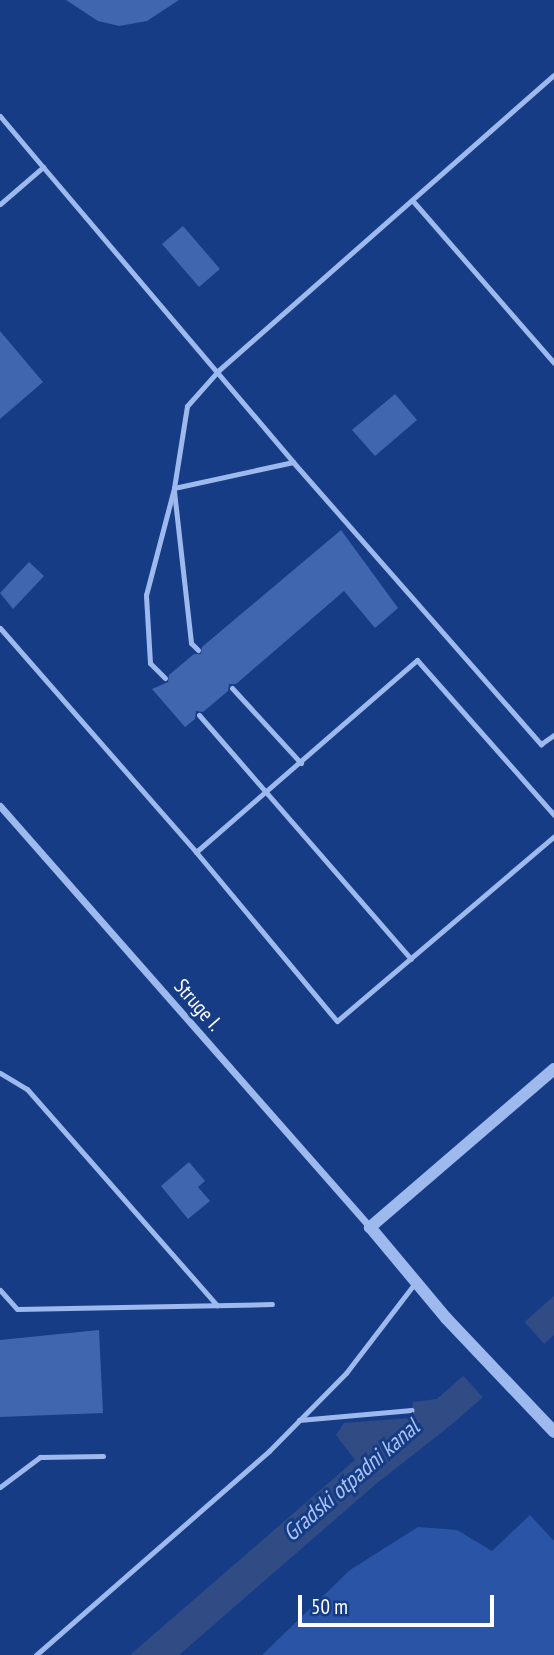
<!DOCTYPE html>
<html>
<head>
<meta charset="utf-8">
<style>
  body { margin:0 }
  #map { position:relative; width:554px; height:1655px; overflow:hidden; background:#173c86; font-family:"PT Sans Narrow",sans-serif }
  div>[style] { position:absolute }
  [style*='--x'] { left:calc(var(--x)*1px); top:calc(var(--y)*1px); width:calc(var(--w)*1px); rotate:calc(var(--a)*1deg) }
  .green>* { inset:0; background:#2a54a5 }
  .water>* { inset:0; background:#314c84 }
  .pier>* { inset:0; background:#173c86 }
  .building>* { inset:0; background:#4066b0 }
  .service>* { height:5px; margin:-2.5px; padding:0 2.5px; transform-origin:2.5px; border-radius:2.5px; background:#9db9ed }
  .minor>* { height:7px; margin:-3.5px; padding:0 3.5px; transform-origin:3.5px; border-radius:3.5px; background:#9db9ed }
  .tertiary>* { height:12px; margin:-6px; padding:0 6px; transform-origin:6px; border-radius:6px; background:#9db9ed }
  span { translate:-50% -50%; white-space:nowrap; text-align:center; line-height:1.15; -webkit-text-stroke:6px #173c86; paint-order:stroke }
  .street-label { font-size:21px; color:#fff }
  .water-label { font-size:23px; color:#a9c4f5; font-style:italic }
  .scale { position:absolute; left:298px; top:1595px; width:196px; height:32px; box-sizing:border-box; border:4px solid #fff; border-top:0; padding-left:9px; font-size:21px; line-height:24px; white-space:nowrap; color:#fff; -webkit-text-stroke:5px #173c86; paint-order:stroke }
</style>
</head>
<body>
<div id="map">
  <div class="green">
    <div style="clip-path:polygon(530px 1515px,554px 1541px,554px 1655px,262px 1655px,350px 1570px,418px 1527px,457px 1530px,492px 1551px)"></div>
  </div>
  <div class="water">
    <div style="clip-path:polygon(554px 1296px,554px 1335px,451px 1425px,377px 1483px,179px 1655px,130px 1655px,355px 1460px,336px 1435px,344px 1423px,411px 1418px,413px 1402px,437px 1399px)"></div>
  </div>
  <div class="pier">
    <div style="clip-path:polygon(522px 1319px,546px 1346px,485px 1400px,461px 1373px)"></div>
  </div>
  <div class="building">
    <div style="clip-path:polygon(66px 0,179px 0,147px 21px,119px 26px,98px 21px)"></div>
    <div style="clip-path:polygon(183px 226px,220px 269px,199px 287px,162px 244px)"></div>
    <div style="clip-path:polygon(0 331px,43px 382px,0 419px)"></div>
    <div style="clip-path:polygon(395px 394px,417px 420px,375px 456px,352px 430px)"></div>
    <div style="clip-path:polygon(341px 530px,398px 608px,375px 628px,344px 591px,236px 684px,229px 684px,228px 691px,203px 712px,196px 711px,195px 719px,185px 727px,152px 689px,168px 682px,169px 675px,194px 654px,201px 654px,202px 647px)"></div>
    <div style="clip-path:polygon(29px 562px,44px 576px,13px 609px,0 593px)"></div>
    <div style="clip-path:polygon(189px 1162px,205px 1181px,198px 1187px,210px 1201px,188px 1219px,161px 1186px)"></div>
    <div style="clip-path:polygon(99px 1330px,103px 1413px,0 1417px,0 1340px)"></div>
  </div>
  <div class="service">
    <div style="--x:0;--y:116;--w:67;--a:49.9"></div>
    <div style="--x:412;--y:200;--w:216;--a:48.9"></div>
    <div style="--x:0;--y:204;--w:57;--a:-40.7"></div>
    <div style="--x:43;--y:167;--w:387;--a:49.7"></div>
    <div style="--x:293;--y:462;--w:376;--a:48.7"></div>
    <div style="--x:541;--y:744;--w:16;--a:-35"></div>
    <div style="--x:174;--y:488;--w:122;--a:-12.3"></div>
    <div style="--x:174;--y:491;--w:153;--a:83.6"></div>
    <div style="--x:191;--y:643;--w:10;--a:45"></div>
    <div style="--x:0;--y:628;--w:298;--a:48.8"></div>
    <div style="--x:196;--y:852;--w:293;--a:-41"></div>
    <div style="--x:417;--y:660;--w:207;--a:48.5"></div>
    <div style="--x:165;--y:678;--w:21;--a:-135"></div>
    <div style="--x:150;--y:663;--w:68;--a:-93.4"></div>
    <div style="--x:146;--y:595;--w:111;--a:-75.3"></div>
    <div style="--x:174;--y:488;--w:83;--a:-81"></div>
    <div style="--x:187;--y:406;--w:48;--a:-48.4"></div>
    <div style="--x:219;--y:370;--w:446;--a:-41.4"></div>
    <div style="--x:232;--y:688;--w:102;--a:47.4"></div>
    <div style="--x:199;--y:715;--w:323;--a:49"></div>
    <div style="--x:196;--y:852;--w:220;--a:50.2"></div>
    <div style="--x:337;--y:1021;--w:285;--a:-40.4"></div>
    <div style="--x:0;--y:1073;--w:31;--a:31"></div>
    <div style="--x:27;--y:1089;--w:288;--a:48.7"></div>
    <div style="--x:0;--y:1290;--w:25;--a:48"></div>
    <div style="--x:17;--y:1309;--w:255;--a:-1.1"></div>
    <div style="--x:299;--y:1420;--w:113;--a:-5.1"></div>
    <div style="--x:0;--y:1487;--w:50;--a:-36.9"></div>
    <div style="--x:40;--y:1457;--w:63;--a:-0.9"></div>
    <div style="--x:36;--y:1655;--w:310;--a:-41.2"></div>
    <div style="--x:269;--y:1451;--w:110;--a:-45.4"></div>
    <div style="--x:346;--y:1373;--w:113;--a:-52.5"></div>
  </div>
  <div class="minor">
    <div style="--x:0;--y:806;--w:560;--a:48.69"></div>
  </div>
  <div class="tertiary">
    <div style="--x:554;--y:1069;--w:243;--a:139.3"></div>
    <div style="--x:370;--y:1227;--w:119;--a:50.1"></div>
    <div style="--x:446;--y:1318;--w:157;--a:46.5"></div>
  </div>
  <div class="street-label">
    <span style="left:198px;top:1005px;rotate:49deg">Struge I.</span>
  </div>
  <div class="water-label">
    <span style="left:351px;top:1480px;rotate:-41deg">Gradski otpadni kanal</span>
  </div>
  <div class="scale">50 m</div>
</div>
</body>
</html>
